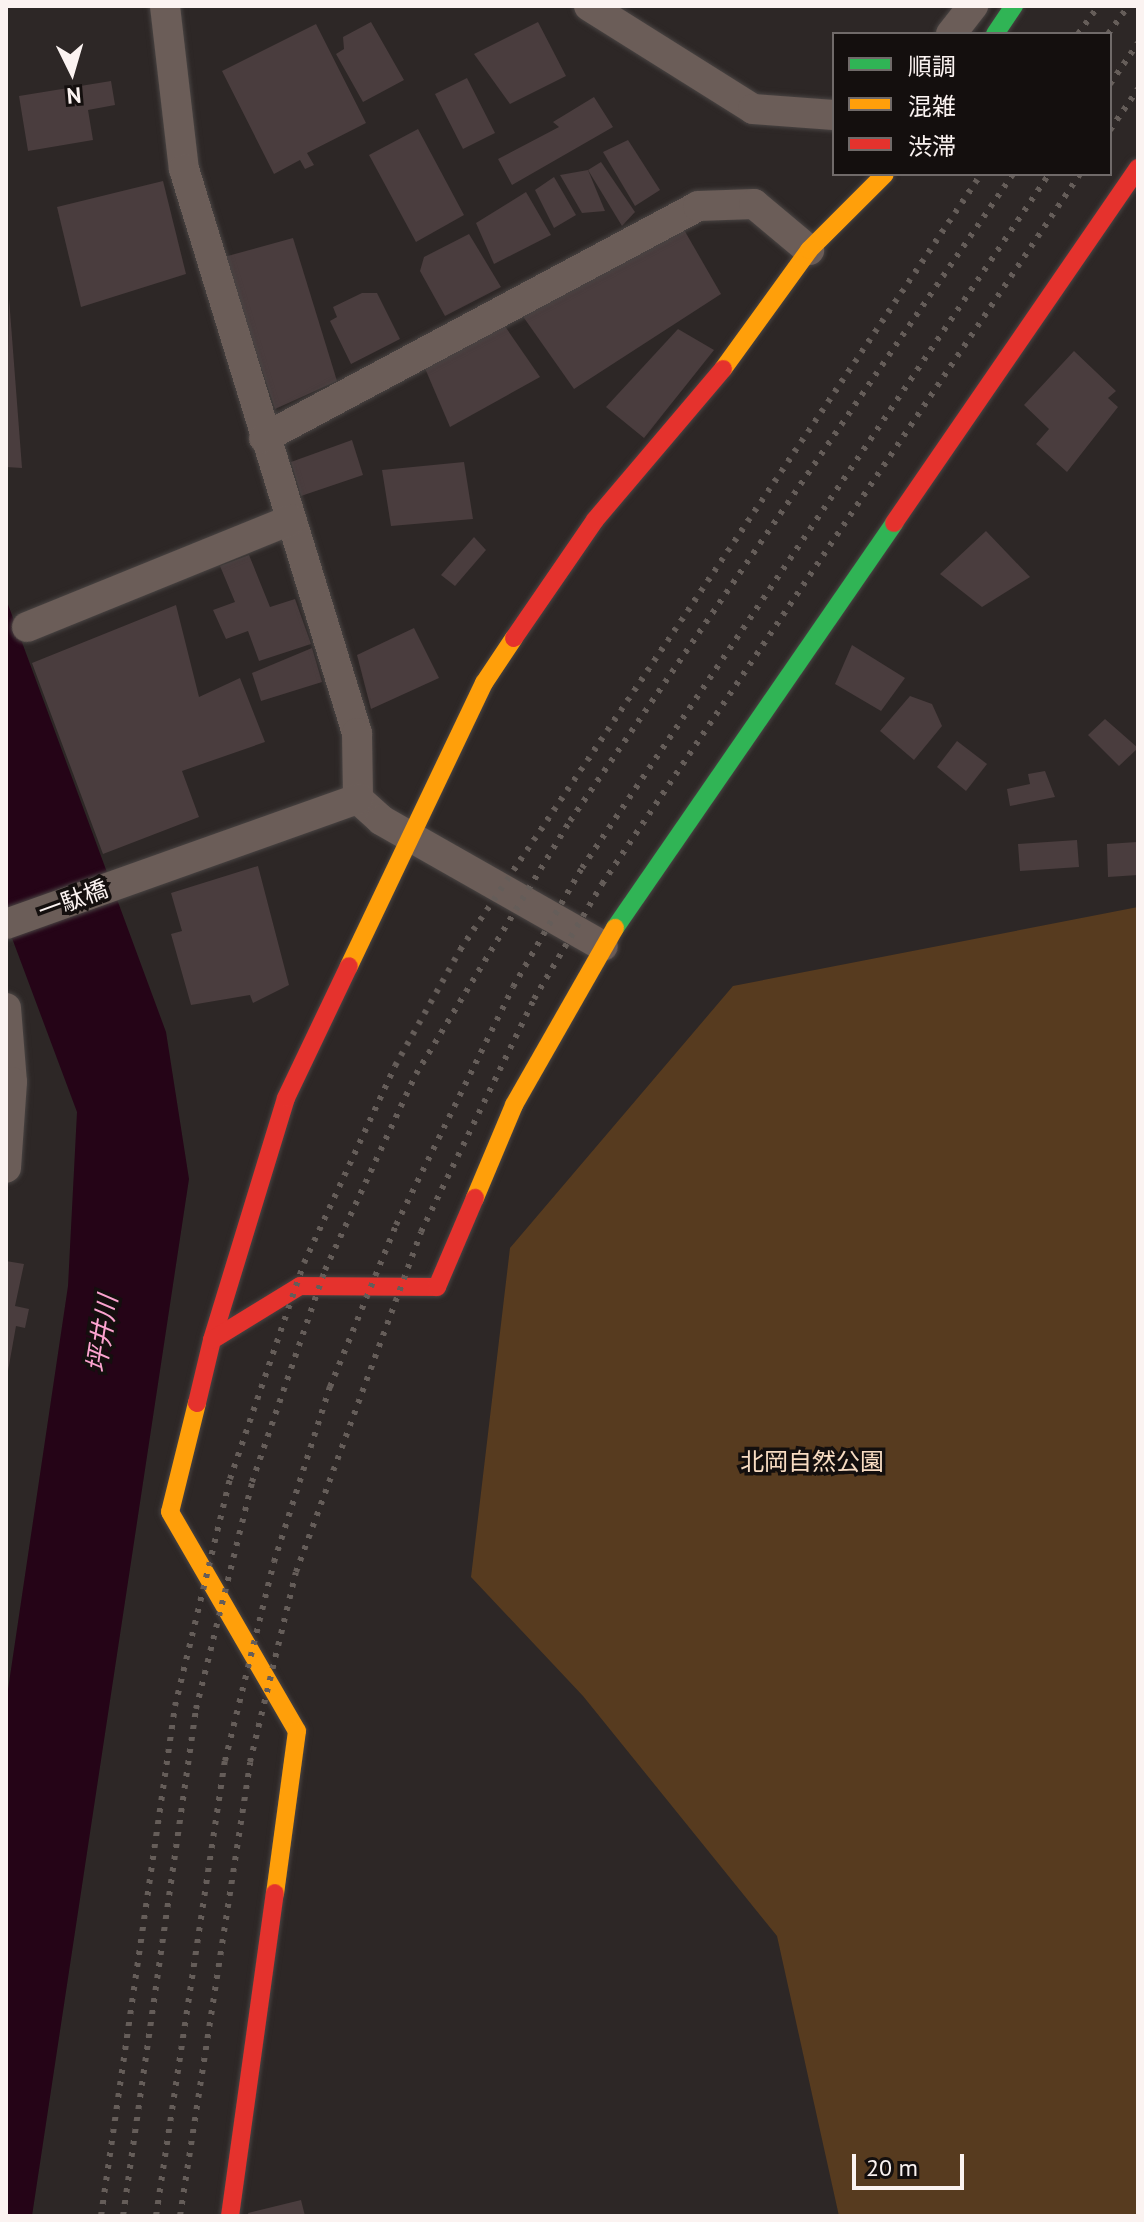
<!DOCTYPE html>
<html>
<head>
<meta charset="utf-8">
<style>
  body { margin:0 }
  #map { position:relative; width:1144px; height:2222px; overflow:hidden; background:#2d2726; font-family:"PT Sans","Noto Sans JP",sans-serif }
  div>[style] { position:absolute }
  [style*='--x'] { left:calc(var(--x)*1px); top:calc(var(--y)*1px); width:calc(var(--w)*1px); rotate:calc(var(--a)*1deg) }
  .green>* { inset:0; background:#573b1f }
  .water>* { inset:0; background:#250417 }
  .building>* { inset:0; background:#4a3d3e }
  .roads { filter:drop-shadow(0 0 2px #494443) drop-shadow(0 0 2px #494443) }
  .street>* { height:30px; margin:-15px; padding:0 15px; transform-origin:15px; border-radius:15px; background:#6b5d58 }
  .fast>* { height:18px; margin:-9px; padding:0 9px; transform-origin:9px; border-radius:9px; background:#30b455 }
  .slow>* { height:18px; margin:-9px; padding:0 9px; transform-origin:9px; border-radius:9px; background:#ff9f0a }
  .jam>* { height:18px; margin:-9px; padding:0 9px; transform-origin:9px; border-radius:9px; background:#e5322d }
  .rail>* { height:6px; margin-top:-3px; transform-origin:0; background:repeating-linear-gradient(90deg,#655d59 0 4px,transparent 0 12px) }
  span { translate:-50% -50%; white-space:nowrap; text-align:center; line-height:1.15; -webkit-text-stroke:7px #140f0e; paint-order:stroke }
  .street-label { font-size:24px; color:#fbf3f1 }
  .park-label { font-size:24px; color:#f8dcc2 }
  .water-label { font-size:26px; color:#fba3cf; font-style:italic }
  .frame { position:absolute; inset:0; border:8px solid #fbf3f1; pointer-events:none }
  .legend { position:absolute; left:832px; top:32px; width:280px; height:144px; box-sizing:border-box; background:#140f0e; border:2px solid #706a69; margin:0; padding:10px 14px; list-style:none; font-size:24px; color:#fbf3f1 }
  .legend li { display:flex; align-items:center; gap:16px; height:40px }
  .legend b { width:40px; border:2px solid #706a69 }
  .north { position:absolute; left:32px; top:32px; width:80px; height:80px; -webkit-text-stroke:6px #140f0e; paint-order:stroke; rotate:175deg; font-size:22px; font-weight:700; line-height:32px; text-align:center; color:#fbf3f1 }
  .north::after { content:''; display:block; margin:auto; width:28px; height:36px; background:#fbf3f1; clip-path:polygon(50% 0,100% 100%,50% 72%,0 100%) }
  .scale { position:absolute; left:852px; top:2154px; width:112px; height:36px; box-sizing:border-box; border:4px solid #fbf3f1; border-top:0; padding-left:10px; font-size:24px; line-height:28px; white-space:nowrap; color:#fbf3f1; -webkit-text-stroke:6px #140f0e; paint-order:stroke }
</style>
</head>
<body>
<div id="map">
  <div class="green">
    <div style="clip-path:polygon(1138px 907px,1138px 2216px,839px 2216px,777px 1936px,583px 1696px,471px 1577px,510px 1248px,733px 986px)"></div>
  </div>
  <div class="water">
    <div style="clip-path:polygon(6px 599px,166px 1032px,189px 1179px,32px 2216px,6px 2216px,6px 1703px,68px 1286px,77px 1112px,6px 922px)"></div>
  </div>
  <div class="building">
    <div style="clip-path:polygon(371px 22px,404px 80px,363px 102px,336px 54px,344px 49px,343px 37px)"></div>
    <div style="clip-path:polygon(538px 22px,566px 76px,510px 104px,474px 54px)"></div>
    <div style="clip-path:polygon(316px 24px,366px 123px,307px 153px,314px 165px,305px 169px,300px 160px,274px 174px,222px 71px)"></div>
    <div style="clip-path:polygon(467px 78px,495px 133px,463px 149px,435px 94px)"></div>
    <div style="clip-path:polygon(111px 81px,115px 105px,88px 110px,93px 140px,28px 151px,19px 96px)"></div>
    <div style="clip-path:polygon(594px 97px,613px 127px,512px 185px,498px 159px,559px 127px,553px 122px)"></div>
    <div style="clip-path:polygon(418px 129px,464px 215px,416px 242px,369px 155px)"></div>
    <div style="clip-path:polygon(628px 140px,660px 190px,635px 206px,603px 152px)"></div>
    <div style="clip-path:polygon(601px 162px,635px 212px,622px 226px,588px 170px)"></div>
    <div style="clip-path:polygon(588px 170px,605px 211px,582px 213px,560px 175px)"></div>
    <div style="clip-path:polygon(554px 177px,576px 215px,554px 228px,535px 190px)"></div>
    <div style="clip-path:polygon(163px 181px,186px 274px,81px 307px,57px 207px)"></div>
    <div style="clip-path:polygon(526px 192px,551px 235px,494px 264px,476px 223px)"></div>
    <div style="clip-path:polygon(683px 228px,721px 294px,574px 389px,522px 315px)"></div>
    <div style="clip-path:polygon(469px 234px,501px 287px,445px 316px,420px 271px,424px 257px)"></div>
    <div style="clip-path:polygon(293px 238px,337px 381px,275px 409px,224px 257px)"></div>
    <div style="clip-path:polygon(362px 293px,377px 293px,400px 339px,351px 364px,330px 321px,337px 317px,333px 307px)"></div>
    <div style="clip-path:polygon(9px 298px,22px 468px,6px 467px)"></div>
    <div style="clip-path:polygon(502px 322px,540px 377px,450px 427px,424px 366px)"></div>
    <div style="clip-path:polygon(678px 329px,714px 350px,644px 438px,606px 407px)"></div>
    <div style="clip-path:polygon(1074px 351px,1116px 391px,1108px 398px,1118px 407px,1067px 472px,1036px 444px,1049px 429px,1024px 405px)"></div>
    <div style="clip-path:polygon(352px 440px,363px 475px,301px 496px,291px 462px)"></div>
    <div style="clip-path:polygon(464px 462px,473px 519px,391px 526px,382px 470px)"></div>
    <div style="clip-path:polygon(986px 531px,1030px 577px,982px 607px,940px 574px)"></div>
    <div style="clip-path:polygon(474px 537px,486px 550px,455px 586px,441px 575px)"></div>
    <div style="clip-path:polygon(249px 555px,270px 607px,295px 599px,311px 644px,259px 661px,248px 631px,226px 639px,213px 610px,235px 602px,220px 566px)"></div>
    <div style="clip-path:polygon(176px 605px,199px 697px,240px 678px,265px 742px,182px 771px,199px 817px,103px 854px,32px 663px)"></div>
    <div style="clip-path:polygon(414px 628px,439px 678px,371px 709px,357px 655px)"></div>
    <div style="clip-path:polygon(852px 645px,905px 678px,881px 711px,835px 684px)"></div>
    <div style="clip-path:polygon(312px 648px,322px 682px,261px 701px,252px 673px)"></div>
    <div style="clip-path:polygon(910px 696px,932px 704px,942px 726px,914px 760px,880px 731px)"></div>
    <div style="clip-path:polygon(1105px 719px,1138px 748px,1119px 766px,1088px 735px)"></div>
    <div style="clip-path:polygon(957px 741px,987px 764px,966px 791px,937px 767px)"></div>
    <div style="clip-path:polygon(1045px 771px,1055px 797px,1010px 806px,1007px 789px,1030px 784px,1028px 774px)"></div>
    <div style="clip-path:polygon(1077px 840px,1079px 867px,1020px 871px,1018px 844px)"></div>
    <div style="clip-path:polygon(1137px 842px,1138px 875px,1108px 877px,1107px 844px)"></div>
    <div style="clip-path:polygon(258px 866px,289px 985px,253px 1003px,250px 995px,191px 1005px,171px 934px,182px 931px,171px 893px)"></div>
    <div style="clip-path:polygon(6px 1261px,24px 1264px,15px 1306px,29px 1309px,25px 1328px,16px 1326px,8px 1371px)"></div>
    <div style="clip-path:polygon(301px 2200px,305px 2216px,249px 2216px,248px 2213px)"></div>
  </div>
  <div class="roads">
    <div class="street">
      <div style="--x:165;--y:6;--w:164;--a:83.4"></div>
      <div style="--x:184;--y:169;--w:590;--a:72.95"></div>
      <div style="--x:357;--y:733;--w:66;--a:89.1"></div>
      <div style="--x:358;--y:799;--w:31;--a:42"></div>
      <div style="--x:381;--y:820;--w:255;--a:29.6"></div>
      <div style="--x:589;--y:6;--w:194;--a:32.1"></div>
      <div style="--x:753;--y:109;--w:81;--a:4.2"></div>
      <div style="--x:951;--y:34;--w:36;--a:-52"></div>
      <div style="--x:264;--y:438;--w:492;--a:-28.1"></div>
      <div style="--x:698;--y:206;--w:56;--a:-2"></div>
      <div style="--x:754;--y:204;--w:72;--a:39.9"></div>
      <div style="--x:27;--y:627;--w:285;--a:-22.1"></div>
      <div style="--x:6;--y:924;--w:374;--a:-19.6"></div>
      <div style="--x:6;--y:1008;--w:74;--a:85.4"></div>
      <div style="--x:12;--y:1082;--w:86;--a:94"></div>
    </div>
    <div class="fast">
      <div style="--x:995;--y:34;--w:34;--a:-56"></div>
      <div style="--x:615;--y:928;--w:492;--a:-55.4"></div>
    </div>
    <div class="slow">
      <div style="--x:723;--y:369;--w:147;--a:-54.1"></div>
      <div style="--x:809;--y:250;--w:107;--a:-45"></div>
      <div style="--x:349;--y:966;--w:314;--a:-64.5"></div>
      <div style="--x:484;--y:683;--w:54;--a:-56.3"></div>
      <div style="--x:475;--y:1198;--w:101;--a:-67.2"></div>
      <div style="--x:514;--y:1105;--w:204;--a:-60.3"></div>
      <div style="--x:197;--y:1403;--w:112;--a:103.9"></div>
      <div style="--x:170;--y:1512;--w:253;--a:59.9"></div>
      <div style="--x:297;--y:1731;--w:163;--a:97.7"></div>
    </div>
    <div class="jam">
      <div style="--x:894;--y:523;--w:431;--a:-55.5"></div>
      <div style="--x:514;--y:638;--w:143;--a:-55.5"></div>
      <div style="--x:595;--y:520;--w:198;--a:-49.7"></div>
      <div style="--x:212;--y:1340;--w:253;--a:-73"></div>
      <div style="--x:286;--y:1098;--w:146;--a:-64.5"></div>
      <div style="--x:197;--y:1403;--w:65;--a:-76.6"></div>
      <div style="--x:212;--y:1340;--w:103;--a:-31.5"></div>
      <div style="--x:300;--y:1286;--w:137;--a:0.4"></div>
      <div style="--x:437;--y:1287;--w:97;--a:-66.9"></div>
      <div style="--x:230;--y:2216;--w:326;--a:-82.1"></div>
    </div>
  </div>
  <div class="rail">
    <div style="--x:1078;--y:34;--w:34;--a:-54"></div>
    <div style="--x:1108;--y:34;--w:34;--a:-54"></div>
    <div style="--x:1110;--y:84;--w:50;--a:-55.7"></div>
    <div style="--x:1110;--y:130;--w:50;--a:-55.7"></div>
    <div style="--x:101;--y:2216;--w:515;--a:-81.74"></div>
    <div style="--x:175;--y:1706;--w:234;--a:-76.4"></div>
    <div style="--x:230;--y:1479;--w:228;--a:-71.1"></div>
    <div style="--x:304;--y:1263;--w:217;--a:-65.2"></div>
    <div style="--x:395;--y:1066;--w:133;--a:-60.7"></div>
    <div style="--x:460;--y:950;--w:935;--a:-56.12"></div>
    <div style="--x:123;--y:2216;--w:512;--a:-81.81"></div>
    <div style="--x:196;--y:1709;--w:234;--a:-76.1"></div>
    <div style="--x:252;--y:1482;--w:224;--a:-71"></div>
    <div style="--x:325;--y:1270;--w:216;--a:-65.1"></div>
    <div style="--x:416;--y:1074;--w:296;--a:-58.7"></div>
    <div style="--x:570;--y:821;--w:784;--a:-55.6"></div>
    <div style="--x:156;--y:2216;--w:460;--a:-81.4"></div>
    <div style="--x:225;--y:1761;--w:205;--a:-76.2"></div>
    <div style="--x:274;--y:1562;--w:184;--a:-72.3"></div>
    <div style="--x:330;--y:1387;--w:175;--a:-67.8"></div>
    <div style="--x:396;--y:1225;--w:265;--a:-63.8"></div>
    <div style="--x:513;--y:987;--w:138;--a:-59.9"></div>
    <div style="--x:582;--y:868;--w:836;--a:-56.06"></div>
    <div style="--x:180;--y:2216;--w:459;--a:-81.2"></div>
    <div style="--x:250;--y:1762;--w:195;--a:-76.4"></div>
    <div style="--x:296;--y:1572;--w:362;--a:-69.8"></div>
    <div style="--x:421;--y:1232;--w:259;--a:-64.1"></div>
    <div style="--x:534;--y:999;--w:134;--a:-59.4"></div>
    <div style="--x:602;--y:884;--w:856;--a:-56.05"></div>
  </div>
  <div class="street-label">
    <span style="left:73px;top:900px;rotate:-20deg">一駄橋</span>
  </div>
  <div class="park-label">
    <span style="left:812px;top:1462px">北岡自然公園</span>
  </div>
  <div class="water-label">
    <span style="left:102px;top:1334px;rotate:-81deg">坪井川</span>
  </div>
  <div class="frame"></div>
  <ul class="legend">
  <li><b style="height:10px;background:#30b455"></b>順調</li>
  <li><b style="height:10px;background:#ff9f0a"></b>混雑</li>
  <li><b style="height:10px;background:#e5322d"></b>渋滞</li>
  </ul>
  <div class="north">N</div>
  <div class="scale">20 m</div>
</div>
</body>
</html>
